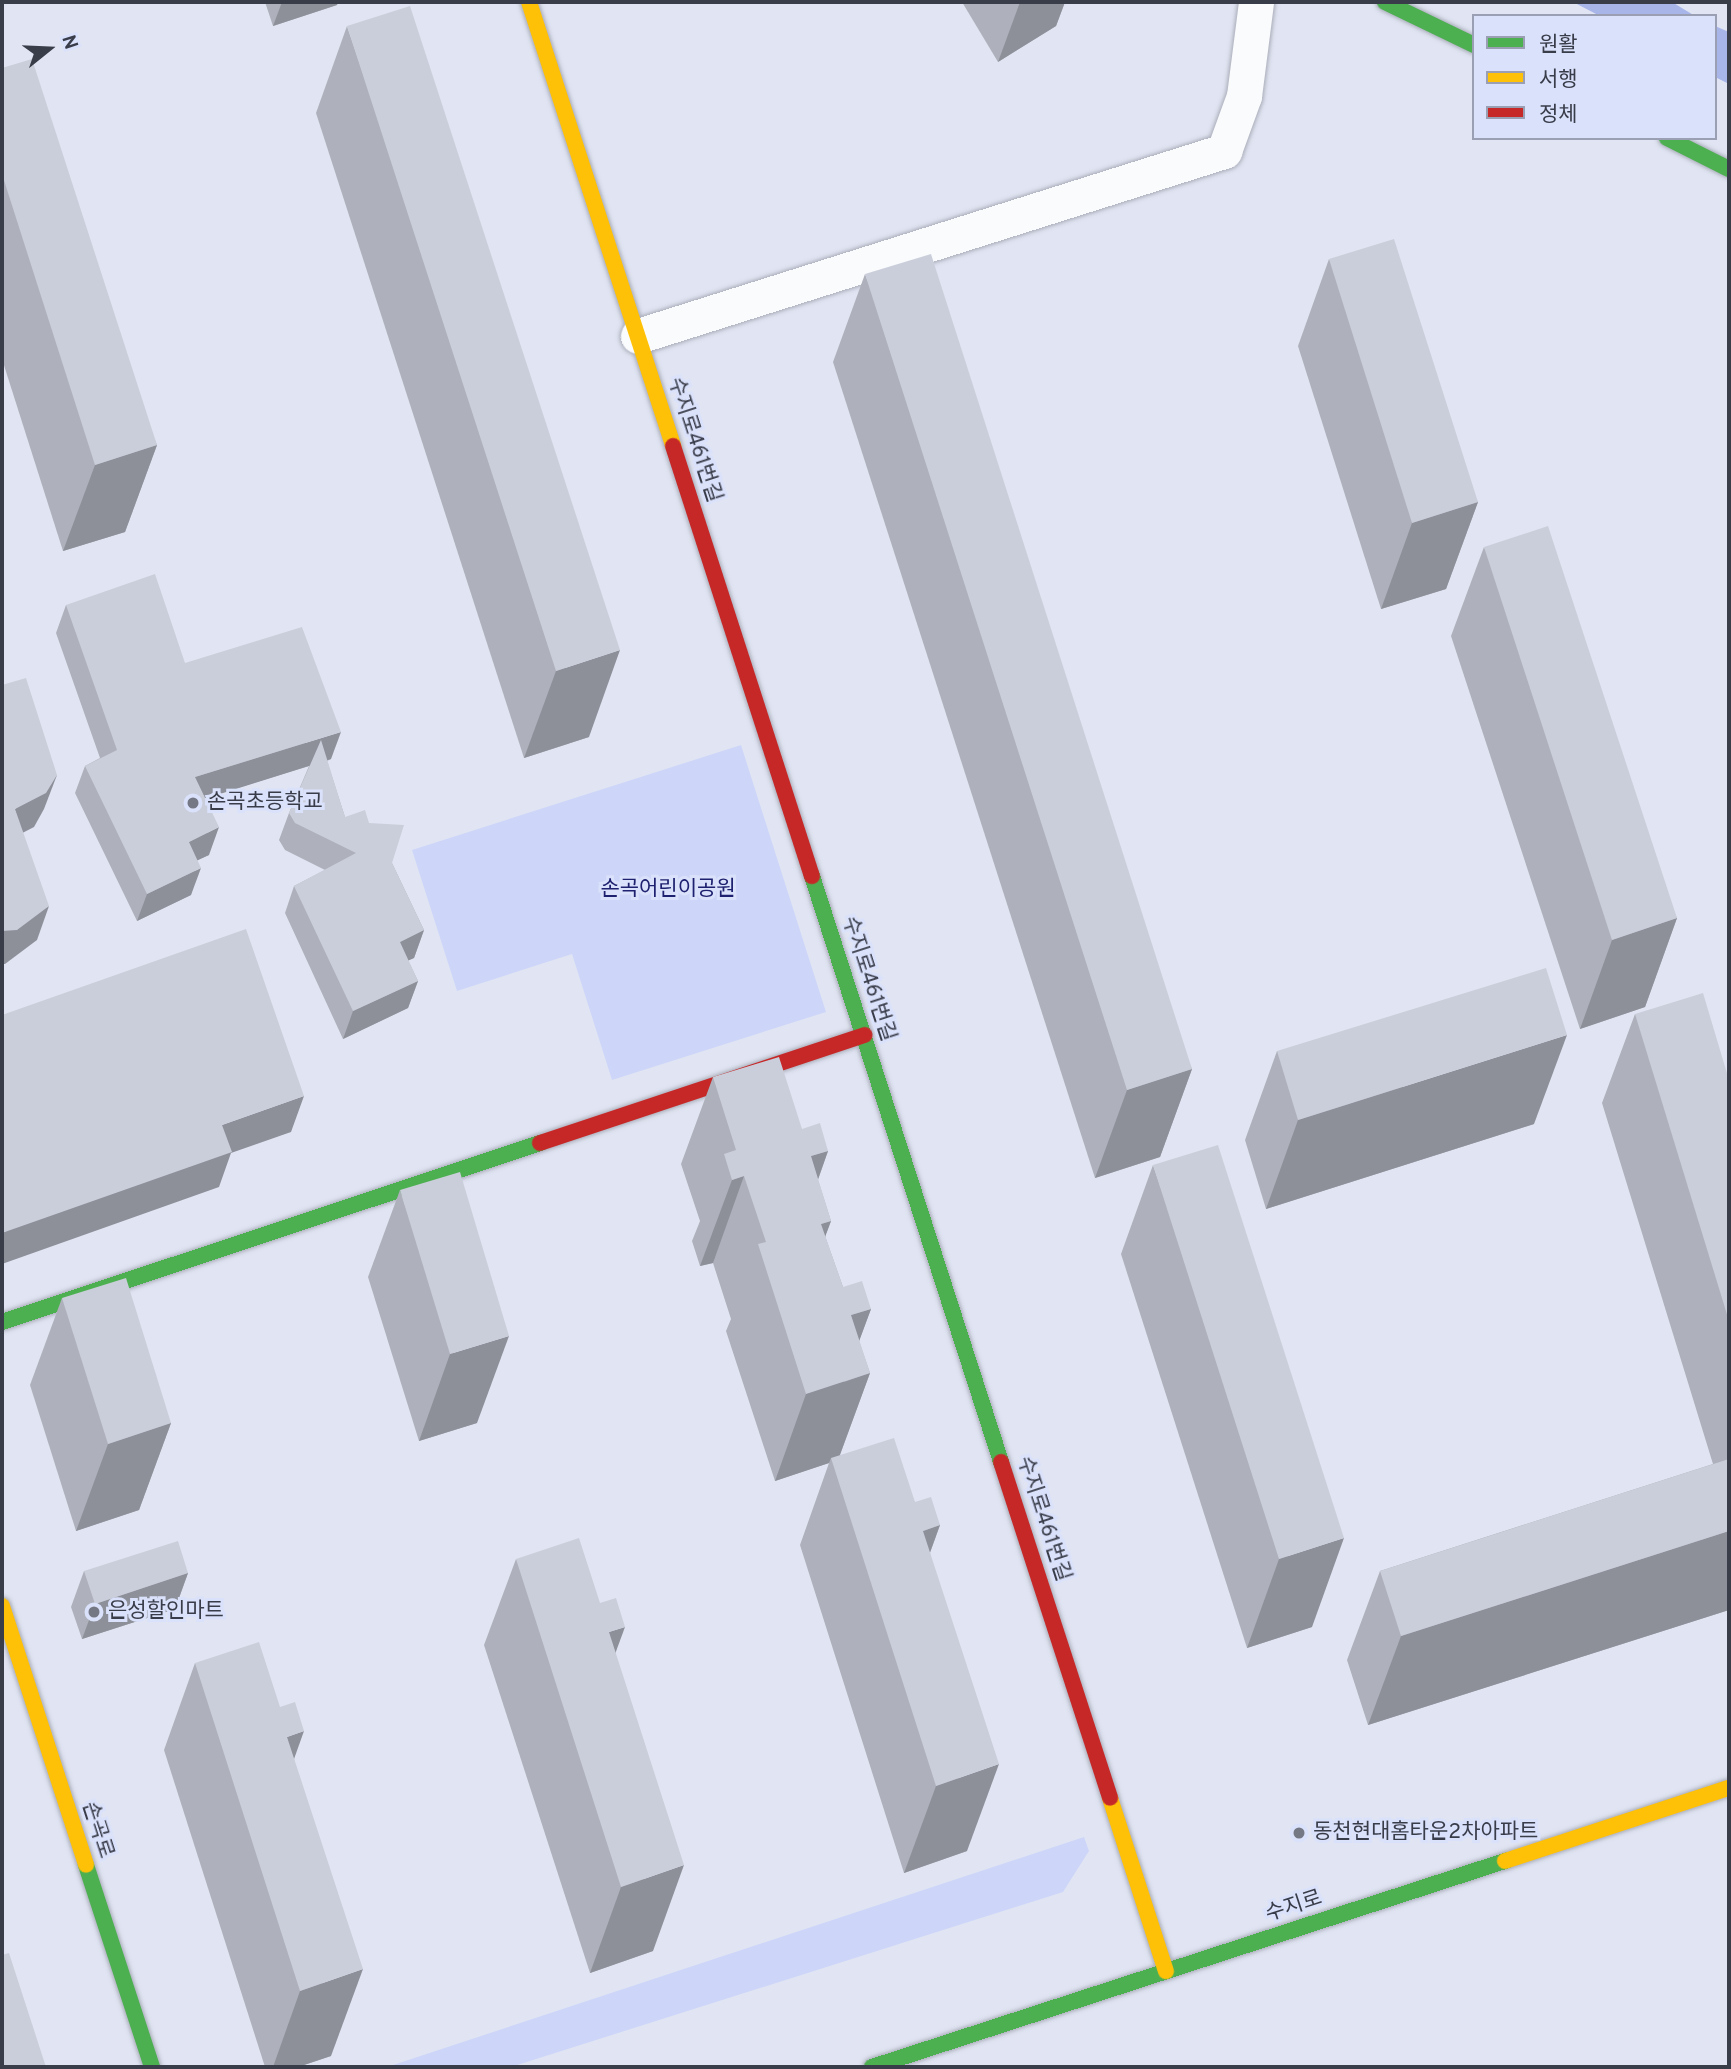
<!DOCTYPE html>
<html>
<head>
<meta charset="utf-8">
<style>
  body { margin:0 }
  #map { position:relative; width:1731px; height:2069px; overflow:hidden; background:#e1e5f3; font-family:Overpass,"Noto Sans KR",sans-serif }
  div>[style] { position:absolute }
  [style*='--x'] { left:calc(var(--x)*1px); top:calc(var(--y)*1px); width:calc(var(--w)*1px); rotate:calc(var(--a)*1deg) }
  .green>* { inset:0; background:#cdd6f8 }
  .water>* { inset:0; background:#a8b5e9 }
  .roads { filter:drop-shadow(0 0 2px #aaadb9) drop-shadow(0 0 2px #aaadb9) }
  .street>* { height:35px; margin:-17.5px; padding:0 17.5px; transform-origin:17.5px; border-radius:17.5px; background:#fafbfd }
  .fast>* { height:16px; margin:-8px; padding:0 8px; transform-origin:8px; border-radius:8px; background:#4caf50 }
  .slow>* { height:16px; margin:-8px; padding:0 8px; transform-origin:8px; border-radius:8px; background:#ffc107 }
  .jam>* { height:16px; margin:-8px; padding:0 8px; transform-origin:8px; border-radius:8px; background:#c62828 }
  .wall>* { inset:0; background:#aeb1bb }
  .shaded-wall>* { inset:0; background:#8d9099 }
  .building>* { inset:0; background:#caceda }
  .dots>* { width:19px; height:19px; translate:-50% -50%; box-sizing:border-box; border:4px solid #dae1fa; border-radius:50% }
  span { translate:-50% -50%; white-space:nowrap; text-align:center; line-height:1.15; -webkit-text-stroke:6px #dae1fa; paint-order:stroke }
  .street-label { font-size:21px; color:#393c49 }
  .poi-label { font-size:21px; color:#393c49 }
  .left { translate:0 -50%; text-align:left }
  .park-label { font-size:21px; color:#1e216f }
  .frame { position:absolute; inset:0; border:4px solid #393c49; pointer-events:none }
  .legend { position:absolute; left:1472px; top:14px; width:245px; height:126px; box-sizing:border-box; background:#dae1fa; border:2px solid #9a9fb3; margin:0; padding:9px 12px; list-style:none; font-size:21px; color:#393c49 }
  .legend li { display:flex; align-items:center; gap:14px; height:35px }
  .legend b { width:35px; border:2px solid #9a9fb3 }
  .north { position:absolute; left:14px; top:14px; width:70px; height:70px; -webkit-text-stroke:5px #dae1fa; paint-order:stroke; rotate:72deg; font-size:19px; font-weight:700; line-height:28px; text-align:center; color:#393c49 }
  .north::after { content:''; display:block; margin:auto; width:24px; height:32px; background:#393c49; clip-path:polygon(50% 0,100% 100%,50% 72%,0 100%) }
</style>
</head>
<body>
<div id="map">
  <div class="green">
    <div style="clip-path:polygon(741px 745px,826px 1012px,612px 1080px,572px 954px,457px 991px,412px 850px)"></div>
    <div style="clip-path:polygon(1084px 1837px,1089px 1851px,1063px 1892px,511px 2067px,387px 2067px)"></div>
  </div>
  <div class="water">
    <div style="clip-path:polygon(1573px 2px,1672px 2px,1695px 16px,1600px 16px)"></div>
    <div style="clip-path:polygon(1715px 26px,1729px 32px,1729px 84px,1715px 77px)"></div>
  </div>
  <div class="roads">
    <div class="street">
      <div style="--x:638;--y:336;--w:615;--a:-17.52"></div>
      <div style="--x:1224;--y:151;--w:59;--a:-70"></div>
      <div style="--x:1244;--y:96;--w:95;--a:-82.7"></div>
    </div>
    <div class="fast">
      <div style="--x:1385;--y:2;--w:99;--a:25.8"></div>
      <div style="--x:1667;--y:138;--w:69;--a:26.6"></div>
      <div style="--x:812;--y:876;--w:616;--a:72.12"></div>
      <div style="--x:2;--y:1322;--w:567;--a:-18.4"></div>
      <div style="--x:86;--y:1865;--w:213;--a:71.9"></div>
      <div style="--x:872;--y:2067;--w:666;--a:-18.03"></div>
    </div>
    <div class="slow">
      <div style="--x:529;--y:2;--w:467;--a:72"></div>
      <div style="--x:2;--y:1606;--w:272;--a:72"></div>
      <div style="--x:1110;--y:1798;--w:182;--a:72.1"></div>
      <div style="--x:1505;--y:1861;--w:236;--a:-18.1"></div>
    </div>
    <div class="jam">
      <div style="--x:673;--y:446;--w:452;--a:72.1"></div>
      <div style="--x:540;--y:1143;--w:342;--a:-18.4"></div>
      <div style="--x:1001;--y:1462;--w:353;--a:72"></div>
    </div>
  </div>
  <div class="wall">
    <div style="clip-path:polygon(265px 2px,338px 2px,337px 5px,273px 26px)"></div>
    <div style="clip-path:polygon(962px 2px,1065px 2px,1056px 26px,998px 62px)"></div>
    <div style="clip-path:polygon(347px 26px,589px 737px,524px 758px,316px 113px)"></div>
    <div style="clip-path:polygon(2px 68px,157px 445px,125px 532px,63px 551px,2px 359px)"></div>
    <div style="clip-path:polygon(1329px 259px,1478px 502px,1446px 589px,1381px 609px,1298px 346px)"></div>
    <div style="clip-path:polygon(865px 274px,1192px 1069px,1160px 1157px,1095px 1178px,833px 362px)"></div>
    <div style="clip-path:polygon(1484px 547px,1677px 918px,1645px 1007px,1580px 1029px,1451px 636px)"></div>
    <div style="clip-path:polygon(66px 605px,185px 663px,331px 759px,327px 761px,345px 817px,369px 823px,392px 863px,424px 930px,414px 958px,408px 960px,418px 981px,408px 1008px,343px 1039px,285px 913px,294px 886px,325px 870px,285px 850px,279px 840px,289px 813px,309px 766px,205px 798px,209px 855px,197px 860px,191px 895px,137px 921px,75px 793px,85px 766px,100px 758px,56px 633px)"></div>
    <div style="clip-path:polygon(1635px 1014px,1729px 1080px,1729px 1610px,1368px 1725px,1347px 1660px,1380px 1571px,1713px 1464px,1602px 1103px)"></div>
    <div style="clip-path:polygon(1277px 1051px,1534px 1124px,1266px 1209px,1245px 1140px)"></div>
    <div style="clip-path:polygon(713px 1077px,802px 1129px,828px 1151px,818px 1180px,831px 1221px,825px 1236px,843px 1287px,871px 1309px,859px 1341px,870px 1373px,840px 1455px,915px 1502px,940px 1525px,930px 1553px,967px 1851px,904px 1873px,800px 1545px,829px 1463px,775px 1481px,726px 1331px,731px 1319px,713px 1263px,700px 1266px,692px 1241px,700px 1221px,681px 1164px)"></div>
    <div style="clip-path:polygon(1153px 1165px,1312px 1627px,1247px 1648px,1121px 1254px)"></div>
    <div style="clip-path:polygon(400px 1190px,477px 1423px,419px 1441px,368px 1277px)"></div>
    <div style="clip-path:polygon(62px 1298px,171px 1423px,139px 1510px,76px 1531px,30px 1385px)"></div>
    <div style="clip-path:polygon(516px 1559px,615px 1653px,653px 1951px,590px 1973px,484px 1645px)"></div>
    <div style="clip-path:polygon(84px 1571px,188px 1573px,175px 1609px,82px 1639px,71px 1607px)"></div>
    <div style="clip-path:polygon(195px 1663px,294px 1758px,331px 2056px,298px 2067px,265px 2067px,164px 1750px)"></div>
  </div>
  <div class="shaded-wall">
    <div style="clip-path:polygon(282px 2px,338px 2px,337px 5px,273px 26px)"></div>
    <div style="clip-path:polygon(1020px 2px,1065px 2px,1056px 26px,998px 62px)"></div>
    <div style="clip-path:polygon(157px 445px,125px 532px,63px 551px,95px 465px)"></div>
    <div style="clip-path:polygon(1478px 502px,1446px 589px,1381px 609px,1412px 523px)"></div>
    <div style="clip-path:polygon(620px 650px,589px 737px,524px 758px,556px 671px)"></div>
    <div style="clip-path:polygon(341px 732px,331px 759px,185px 805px,195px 777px)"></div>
    <div style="clip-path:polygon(57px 775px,44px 809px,34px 827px,3px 843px,15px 809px)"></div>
    <div style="clip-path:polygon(219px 827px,209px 855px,179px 869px,189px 842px)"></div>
    <div style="clip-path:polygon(201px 868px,191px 895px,137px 921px,147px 894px)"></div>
    <div style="clip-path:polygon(49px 906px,37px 940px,5px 964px,2px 964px,2px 931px)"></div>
    <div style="clip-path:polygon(1677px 918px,1645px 1007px,1580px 1029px,1612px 940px)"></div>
    <div style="clip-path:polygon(424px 930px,414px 958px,390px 969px,400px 942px)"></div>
    <div style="clip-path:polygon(418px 981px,408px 1008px,343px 1039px,353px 1011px)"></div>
    <div style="clip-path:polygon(1567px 1035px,1534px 1124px,1266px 1209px,1298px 1120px)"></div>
    <div style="clip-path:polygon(1192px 1069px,1160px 1157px,1095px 1178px,1127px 1090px)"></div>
    <div style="clip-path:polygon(304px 1096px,291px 1132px,231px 1153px,219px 1187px,2px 1264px,2px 1233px,222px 1125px)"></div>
    <div style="clip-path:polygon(828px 1151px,797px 1238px,811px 1156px)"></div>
    <div style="clip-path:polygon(744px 1176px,713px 1263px,700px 1266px,732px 1180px)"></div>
    <div style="clip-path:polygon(831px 1221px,799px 1308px,821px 1224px)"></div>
    <div style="clip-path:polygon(871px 1309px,844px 1382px,870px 1373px,838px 1460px,831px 1458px,829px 1463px,775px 1481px,806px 1394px,851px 1315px)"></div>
    <div style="clip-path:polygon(509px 1336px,477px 1423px,419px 1441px,450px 1354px)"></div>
    <div style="clip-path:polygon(171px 1423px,139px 1510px,76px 1531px,108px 1444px)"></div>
    <div style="clip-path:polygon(940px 1525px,908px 1612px,923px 1531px)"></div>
    <div style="clip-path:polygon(1729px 1531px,1729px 1610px,1368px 1725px,1401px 1636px)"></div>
    <div style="clip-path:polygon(1344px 1538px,1312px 1627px,1247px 1648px,1279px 1559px)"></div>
    <div style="clip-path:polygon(188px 1573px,175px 1609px,82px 1639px,95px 1604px)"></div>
    <div style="clip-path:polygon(625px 1627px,593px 1714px,609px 1632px)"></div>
    <div style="clip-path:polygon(304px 1731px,273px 1818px,287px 1737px)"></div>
    <div style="clip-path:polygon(999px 1764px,967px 1851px,904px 1873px,936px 1786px)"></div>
    <div style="clip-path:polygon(684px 1865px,653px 1951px,590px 1973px,621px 1887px)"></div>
    <div style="clip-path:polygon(363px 1969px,331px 2056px,298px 2067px,273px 2067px,300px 1991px)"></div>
  </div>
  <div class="building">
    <div style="clip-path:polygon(410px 6px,620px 650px,556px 671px,347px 26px)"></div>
    <div style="clip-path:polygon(32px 59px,157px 445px,95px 465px,2px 174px,2px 68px)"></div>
    <div style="clip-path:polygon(1394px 239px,1478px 502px,1412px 523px,1329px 259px)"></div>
    <div style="clip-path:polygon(931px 254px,1192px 1069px,1127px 1090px,865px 274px)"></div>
    <div style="clip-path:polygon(1548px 526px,1677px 918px,1612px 940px,1484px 547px)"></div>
    <div style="clip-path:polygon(155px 574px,185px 663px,302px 627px,341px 732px,195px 777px,219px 827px,189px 842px,201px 868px,147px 894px,85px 766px,117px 750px,66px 605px)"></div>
    <div style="clip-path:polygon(26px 678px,57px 775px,46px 793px,15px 809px,49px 906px,17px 930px,2px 931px,2px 685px)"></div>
    <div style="clip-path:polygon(321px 740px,345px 817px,365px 810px,369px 823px,404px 825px,392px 863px,424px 930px,400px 942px,418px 981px,353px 1011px,294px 886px,356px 853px,295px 823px,289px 813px)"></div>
    <div style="clip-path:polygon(246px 929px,304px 1096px,222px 1125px,232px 1152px,2px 1233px,2px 1015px)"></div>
    <div style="clip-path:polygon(1546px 968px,1567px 1035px,1298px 1120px,1277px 1051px)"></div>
    <div style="clip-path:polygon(1703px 993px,1729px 1080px,1729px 1321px,1635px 1014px)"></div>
    <div style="clip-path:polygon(779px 1057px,802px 1129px,820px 1123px,828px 1151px,811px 1156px,831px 1221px,821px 1224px,843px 1287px,862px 1281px,871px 1309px,851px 1315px,870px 1373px,806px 1394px,758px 1244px,766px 1242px,744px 1176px,732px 1180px,724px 1154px,736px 1150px,713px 1077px)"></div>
    <div style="clip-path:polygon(1218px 1145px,1344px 1538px,1279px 1559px,1153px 1165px)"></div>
    <div style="clip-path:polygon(460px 1172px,509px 1336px,450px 1354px,400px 1190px)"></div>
    <div style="clip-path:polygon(126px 1278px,171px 1423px,108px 1444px,62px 1298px)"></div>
    <div style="clip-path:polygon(894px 1438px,915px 1502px,931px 1497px,940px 1525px,923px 1531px,999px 1764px,936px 1786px,831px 1458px)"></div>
    <div style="clip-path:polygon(1729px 1459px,1729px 1531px,1401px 1636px,1380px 1571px)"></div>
    <div style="clip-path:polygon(579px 1538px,600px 1603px,616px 1598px,625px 1627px,609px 1632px,684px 1865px,621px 1887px,516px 1559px)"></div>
    <div style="clip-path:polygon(178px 1541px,188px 1573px,95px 1604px,84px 1571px)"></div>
    <div style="clip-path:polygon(259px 1642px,280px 1707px,295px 1702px,304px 1731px,287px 1737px,363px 1969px,300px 1991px,195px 1663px)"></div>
    <div style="clip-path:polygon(9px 1953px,46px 2067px,2px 2067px,2px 1955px)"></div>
  </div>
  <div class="dots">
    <div style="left:193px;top:803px;background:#747784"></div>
    <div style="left:94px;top:1612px;background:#747784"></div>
    <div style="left:1299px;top:1833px;background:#747784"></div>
  </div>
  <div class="street-label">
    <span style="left:694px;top:440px;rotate:72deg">수지로461번길</span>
    <span style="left:868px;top:979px;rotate:72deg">수지로461번길</span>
    <span style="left:1043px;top:1519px;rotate:72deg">수지로461번길</span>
    <span style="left:97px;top:1830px;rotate:72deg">손곡로</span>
    <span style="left:1294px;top:1907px;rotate:-18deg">수지로</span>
  </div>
  <div class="poi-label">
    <span class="left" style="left:207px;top:803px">손곡초등학교</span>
    <span class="left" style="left:108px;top:1612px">은성할인마트</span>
    <span class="left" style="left:1313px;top:1833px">동천현대홈타운2차아파트</span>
  </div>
  <div class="park-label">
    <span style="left:668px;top:890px">손곡어린이공원</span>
  </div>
  <div class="frame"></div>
  <ul class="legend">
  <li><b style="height:9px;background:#4caf50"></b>원활</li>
  <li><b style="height:9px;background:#ffc107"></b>서행</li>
  <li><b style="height:9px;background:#c62828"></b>정체</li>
  </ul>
  <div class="north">N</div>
</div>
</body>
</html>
